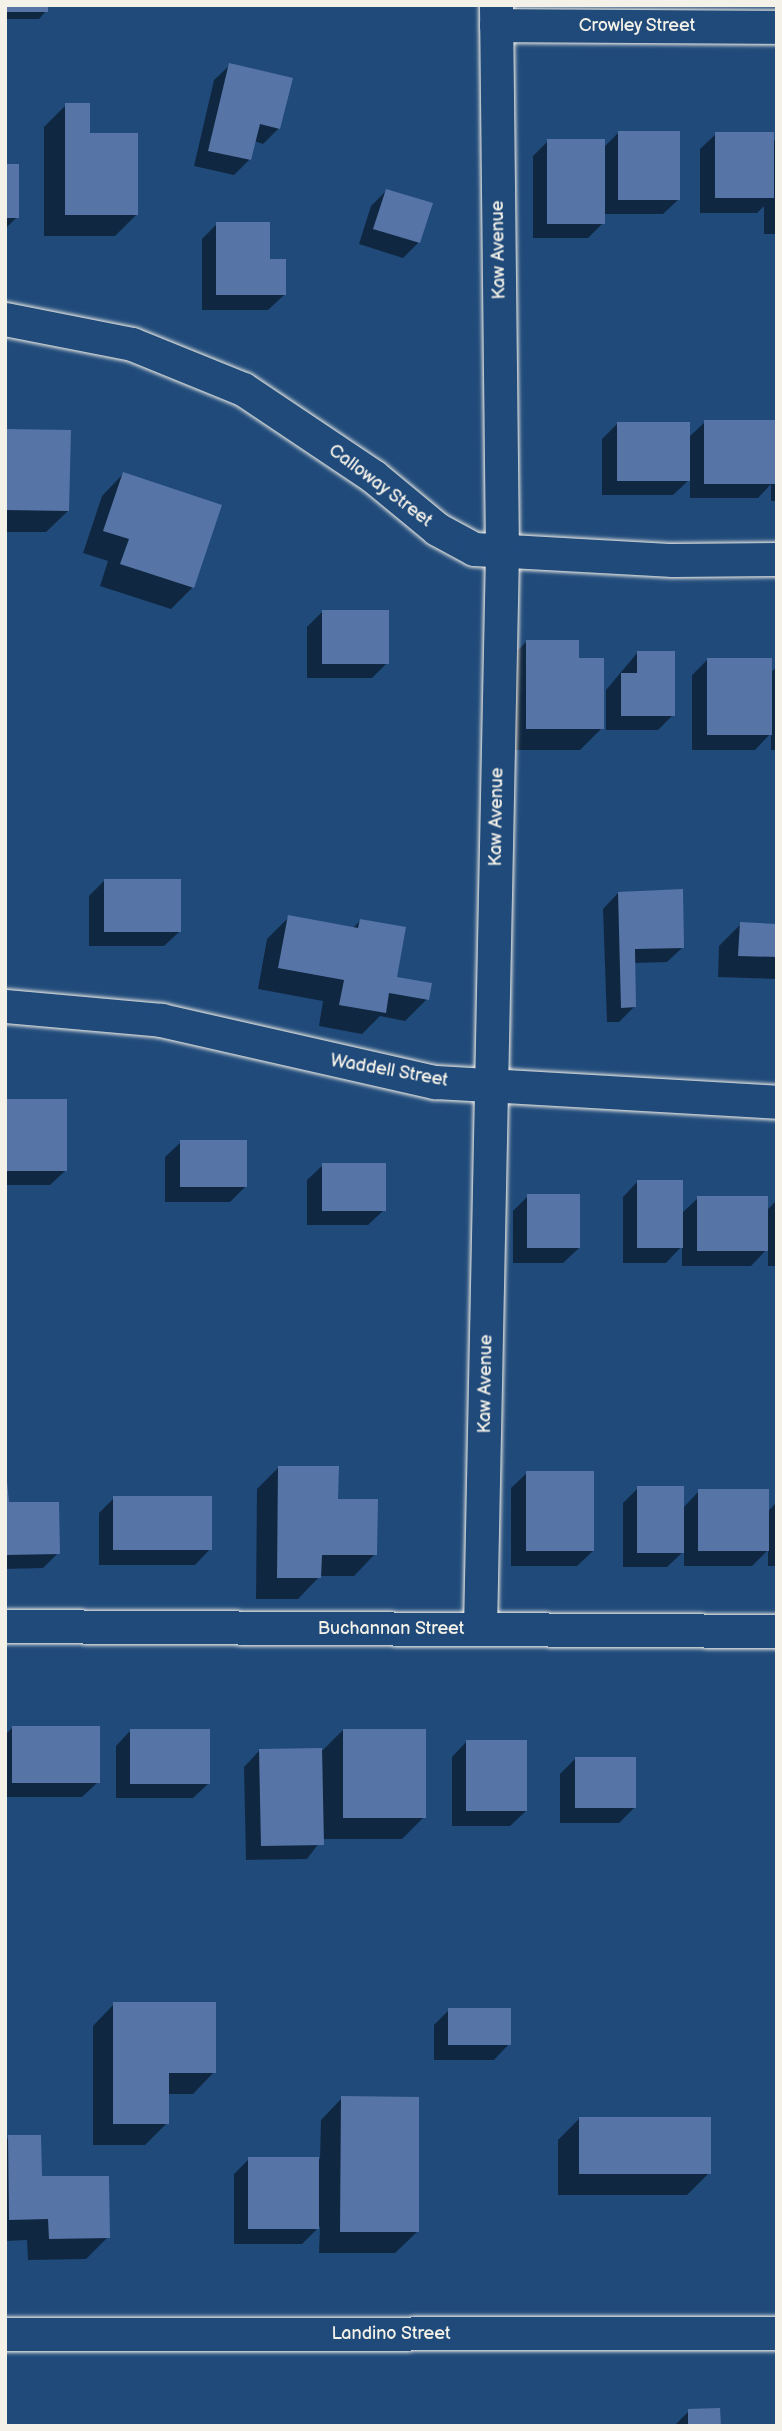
<!DOCTYPE html>
<html>
<head>
<meta charset="utf-8">
<style>
  body { margin:0 }
  #map { position:relative; width:782px; height:2431px; overflow:hidden; background:#1f4a7a; font-family:"Balsamiq Sans",sans-serif }
  div>[style] { position:absolute }
  [style*='--x'] { left:calc(var(--x)*1px); top:calc(var(--y)*1px); width:calc(var(--w)*1px); rotate:calc(var(--a)*1deg) }
  .shadow>* { inset:0; background:#0007 }
  .building>* { inset:0; background:#5675a6 }
  .roads { filter:drop-shadow(0 0 2px #f4f1e8) drop-shadow(0 0 2px #f4f1e8) }
  .street>* { height:33px; margin:-16.5px; padding:0 16.5px; transform-origin:16.5px; border-radius:16.5px; background:#1f4a7a }
  span { translate:-50% -50%; white-space:nowrap; text-align:center; line-height:1.15; -webkit-text-stroke:7px #1f4a7a; paint-order:stroke }
  .street-label { font-size:18px; color:#f4f1e8 }
  .frame { position:absolute; inset:0; border:7px solid #f4f1e8; pointer-events:none }
</style>
</head>
<body>
<div id="map">
  <div class="shadow">
    <div style="clip-path:polygon(5px 5px,46px 11px,39px 19px,5px 19px)"></div>
    <div style="clip-path:polygon(230px 65px,279px 128px,263px 144px,254px 141px,249px 160px,234px 175px,194px 166px,214px 80px)"></div>
    <div style="clip-path:polygon(66px 105px,137px 214px,115px 236px,44px 236px,44px 127px)"></div>
    <div style="clip-path:polygon(618px 133px,679px 199px,663px 214px,603px 214px,603px 223px,588px 238px,533px 238px,533px 156px,548px 141px,603px 148px)"></div>
    <div style="clip-path:polygon(716px 134px,772px 143px,777px 138px,777px 234px,764px 234px,764px 206px,757px 213px,700px 213px,700px 149px)"></div>
    <div style="clip-path:polygon(5px 166px,17px 217px,5px 229px)"></div>
    <div style="clip-path:polygon(386px 191px,419px 242px,403px 258px,359px 244px,371px 206px)"></div>
    <div style="clip-path:polygon(217px 224px,269px 261px,284px 295px,268px 310px,202px 310px,202px 239px)"></div>
    <div style="clip-path:polygon(705px 422px,773px 436px,777px 432px,777px 501px,771px 501px,771px 484px,758px 498px,690px 498px,690px 479px,673px 495px,602px 495px,602px 439px,617px 424px,688px 438px)"></div>
    <div style="clip-path:polygon(5px 431px,68px 511px,46px 532px,5px 532px)"></div>
    <div style="clip-path:polygon(123px 474px,193px 587px,171px 609px,100px 586px,108px 561px,83px 553px,102px 496px)"></div>
    <div style="clip-path:polygon(323px 611px,387px 663px,372px 678px,307px 678px,307px 627px)"></div>
    <div style="clip-path:polygon(527px 641px,577px 660px,602px 728px,580px 750px,505px 750px,505px 663px)"></div>
    <div style="clip-path:polygon(638px 652px,673px 715px,658px 730px,606px 730px,606px 690px)"></div>
    <div style="clip-path:polygon(707px 660px,770px 673px,777px 667px,777px 750px,771px 750px,771px 733px,755px 750px,692px 750px,692px 675px)"></div>
    <div style="clip-path:polygon(104px 881px,180px 931px,164px 946px,89px 946px,89px 896px)"></div>
    <div style="clip-path:polygon(618px 893px,683px 947px,667px 962px,633px 963px,635px 1006px,619px 1022px,607px 1022px,603px 909px)"></div>
    <div style="clip-path:polygon(289px 917px,352px 929px,360px 921px,395px 978px,427px 999px,405px 1021px,380px 1016px,362px 1034px,319px 1026px,323px 1001px,258px 989px,267px 939px)"></div>
    <div style="clip-path:polygon(741px 924px,777px 925px,777px 979px,718px 977px,719px 946px)"></div>
    <div style="clip-path:polygon(7px 1101px,66px 1170px,50px 1185px,5px 1185px)"></div>
    <div style="clip-path:polygon(181px 1142px,245px 1187px,230px 1202px,165px 1202px,165px 1157px)"></div>
    <div style="clip-path:polygon(323px 1165px,384px 1210px,368px 1225px,307px 1225px,307px 1180px)"></div>
    <div style="clip-path:polygon(638px 1181px,681px 1214px,698px 1198px,766px 1211px,777px 1200px,777px 1266px,768px 1266px,768px 1248px,751px 1266px,682px 1266px,682px 1246px,666px 1263px,623px 1263px,623px 1197px)"></div>
    <div style="clip-path:polygon(528px 1196px,579px 1248px,563px 1263px,513px 1263px,513px 1211px)"></div>
    <div style="clip-path:polygon(5px 1463px,7px 1504px,58px 1553px,43px 1568px,5px 1569px)"></div>
    <div style="clip-path:polygon(278px 1468px,337px 1501px,375px 1554px,354px 1576px,320px 1576px,298px 1599px,256px 1599px,257px 1489px)"></div>
    <div style="clip-path:polygon(527px 1473px,593px 1551px,577px 1566px,511px 1566px,511px 1488px)"></div>
    <div style="clip-path:polygon(638px 1488px,683px 1508px,699px 1491px,768px 1511px,777px 1502px,777px 1566px,768px 1566px,768px 1550px,752px 1566px,684px 1566px,684px 1551px,667px 1567px,623px 1567px,623px 1503px)"></div>
    <div style="clip-path:polygon(114px 1498px,210px 1549px,195px 1565px,99px 1565px,99px 1513px)"></div>
    <div style="clip-path:polygon(13px 1727px,98px 1782px,82px 1797px,5px 1797px,5px 1735px)"></div>
    <div style="clip-path:polygon(131px 1730px,209px 1783px,193px 1798px,116px 1798px,116px 1746px)"></div>
    <div style="clip-path:polygon(343px 1730px,424px 1817px,402px 1839px,322px 1839px,307px 1859px,246px 1860px,244px 1767px,259px 1751px,320px 1753px)"></div>
    <div style="clip-path:polygon(467px 1741px,526px 1811px,510px 1826px,452px 1826px,452px 1757px)"></div>
    <div style="clip-path:polygon(575px 1759px,634px 1808px,619px 1823px,560px 1823px,560px 1774px)"></div>
    <div style="clip-path:polygon(114px 2004px,214px 2072px,193px 2094px,167px 2094px,167px 2123px,145px 2145px,93px 2145px,93px 2026px)"></div>
    <div style="clip-path:polygon(449px 2010px,509px 2044px,494px 2060px,434px 2060px,434px 2025px)"></div>
    <div style="clip-path:polygon(342px 2098px,417px 2232px,395px 2253px,319px 2253px,320px 2226px,302px 2244px,234px 2244px,234px 2174px,249px 2159px,320px 2159px,321px 2120px)"></div>
    <div style="clip-path:polygon(579px 2119px,709px 2173px,687px 2195px,558px 2195px,558px 2140px)"></div>
    <div style="clip-path:polygon(9px 2137px,40px 2178px,108px 2237px,86px 2259px,28px 2260px,27px 2240px,5px 2241px,5px 2141px)"></div>
    <div style="clip-path:polygon(689px 2411px,719px 2426px,674px 2426px)"></div>
  </div>
  <div class="building">
    <div style="clip-path:polygon(5px 5px,48px 5px,48px 12px,5px 12px)"></div>
    <div style="clip-path:polygon(229px 63px,293px 78px,280px 129px,260px 124px,251px 160px,208px 151px)"></div>
    <div style="clip-path:polygon(65px 103px,90px 103px,90px 133px,138px 133px,138px 215px,65px 215px)"></div>
    <div style="clip-path:polygon(618px 131px,680px 131px,680px 200px,618px 200px)"></div>
    <div style="clip-path:polygon(715px 132px,774px 132px,774px 198px,715px 198px)"></div>
    <div style="clip-path:polygon(547px 139px,605px 139px,605px 224px,547px 224px)"></div>
    <div style="clip-path:polygon(5px 164px,19px 164px,19px 218px,5px 218px)"></div>
    <div style="clip-path:polygon(386px 189px,433px 203px,420px 243px,373px 229px)"></div>
    <div style="clip-path:polygon(216px 222px,270px 222px,270px 259px,286px 259px,286px 295px,216px 295px)"></div>
    <div style="clip-path:polygon(704px 420px,775px 420px,775px 484px,704px 484px)"></div>
    <div style="clip-path:polygon(617px 422px,690px 422px,690px 481px,617px 481px)"></div>
    <div style="clip-path:polygon(5px 429px,71px 430px,69px 511px,5px 510px)"></div>
    <div style="clip-path:polygon(123px 472px,222px 505px,194px 588px,120px 564px,129px 539px,103px 531px)"></div>
    <div style="clip-path:polygon(322px 610px,389px 610px,389px 664px,322px 664px)"></div>
    <div style="clip-path:polygon(526px 640px,579px 640px,579px 658px,604px 658px,604px 729px,526px 729px)"></div>
    <div style="clip-path:polygon(637px 651px,675px 651px,675px 716px,621px 716px,621px 673px,637px 673px)"></div>
    <div style="clip-path:polygon(707px 658px,772px 658px,772px 735px,707px 735px)"></div>
    <div style="clip-path:polygon(104px 879px,181px 879px,181px 932px,104px 932px)"></div>
    <div style="clip-path:polygon(683px 889px,684px 948px,635px 949px,636px 1007px,621px 1008px,618px 892px)"></div>
    <div style="clip-path:polygon(288px 915px,358px 928px,360px 919px,406px 927px,397px 977px,432px 983px,429px 1000px,389px 993px,386px 1013px,339px 1005px,344px 980px,278px 968px)"></div>
    <div style="clip-path:polygon(740px 922px,777px 924px,777px 957px,738px 956px)"></div>
    <div style="clip-path:polygon(6px 1099px,67px 1099px,67px 1171px,6px 1171px)"></div>
    <div style="clip-path:polygon(180px 1140px,247px 1140px,247px 1187px,180px 1187px)"></div>
    <div style="clip-path:polygon(322px 1163px,386px 1163px,386px 1211px,322px 1211px)"></div>
    <div style="clip-path:polygon(637px 1180px,683px 1180px,683px 1248px,637px 1248px)"></div>
    <div style="clip-path:polygon(527px 1194px,580px 1194px,580px 1248px,527px 1248px)"></div>
    <div style="clip-path:polygon(697px 1196px,768px 1196px,768px 1251px,697px 1251px)"></div>
    <div style="clip-path:polygon(5px 1461px,9px 1502px,59px 1502px,60px 1554px,5px 1555px)"></div>
    <div style="clip-path:polygon(278px 1466px,339px 1466px,338px 1499px,378px 1499px,377px 1555px,322px 1555px,321px 1578px,277px 1578px)"></div>
    <div style="clip-path:polygon(526px 1471px,594px 1471px,594px 1551px,526px 1551px)"></div>
    <div style="clip-path:polygon(637px 1486px,684px 1486px,684px 1553px,637px 1553px)"></div>
    <div style="clip-path:polygon(698px 1489px,769px 1489px,769px 1551px,698px 1551px)"></div>
    <div style="clip-path:polygon(113px 1496px,212px 1496px,212px 1550px,113px 1550px)"></div>
    <div style="clip-path:polygon(12px 1726px,100px 1726px,100px 1783px,12px 1783px)"></div>
    <div style="clip-path:polygon(130px 1729px,210px 1729px,210px 1784px,130px 1784px)"></div>
    <div style="clip-path:polygon(343px 1729px,426px 1729px,426px 1818px,343px 1818px)"></div>
    <div style="clip-path:polygon(466px 1740px,527px 1740px,527px 1811px,466px 1811px)"></div>
    <div style="clip-path:polygon(322px 1748px,324px 1845px,261px 1846px,259px 1749px)"></div>
    <div style="clip-path:polygon(575px 1757px,636px 1757px,636px 1808px,575px 1808px)"></div>
    <div style="clip-path:polygon(113px 2002px,216px 2002px,216px 2073px,169px 2073px,169px 2124px,113px 2124px)"></div>
    <div style="clip-path:polygon(448px 2008px,511px 2008px,511px 2045px,448px 2045px)"></div>
    <div style="clip-path:polygon(341px 2096px,419px 2097px,419px 2232px,340px 2232px)"></div>
    <div style="clip-path:polygon(579px 2117px,711px 2117px,711px 2174px,579px 2174px)"></div>
    <div style="clip-path:polygon(8px 2135px,41px 2135px,42px 2176px,109px 2176px,110px 2238px,49px 2239px,48px 2219px,9px 2220px)"></div>
    <div style="clip-path:polygon(248px 2157px,319px 2157px,319px 2229px,248px 2229px)"></div>
    <div style="clip-path:polygon(720px 2408px,721px 2426px,688px 2426px,688px 2409px)"></div>
  </div>
  <div class="roads">
    <div class="street">
      <div style="--x:496;--y:25;--w:281;--a:0.4"></div>
      <div style="--x:5;--y:319;--w:129;--a:11.1"></div>
      <div style="--x:132;--y:344;--w:120;--a:22.1"></div>
      <div style="--x:243;--y:389;--w:156;--a:33.8"></div>
      <div style="--x:373;--y:476;--w:83;--a:39.6"></div>
      <div style="--x:437;--y:529;--w:42;--a:28.4"></div>
      <div style="--x:474;--y:549;--w:199;--a:3.2"></div>
      <div style="--x:673;--y:560;--w:104;--a:-0.6"></div>
      <div style="--x:5;--y:1006;--w:157;--a:5.1"></div>
      <div style="--x:161;--y:1020;--w:281;--a:12.8"></div>
      <div style="--x:435;--y:1082;--w:343;--a:3.3"></div>
      <div style="--x:5;--y:1626;--w:772;--a:0.37"></div>
      <div style="--x:480;--y:1629;--w:1077;--a:-88.83"></div>
      <div style="--x:502;--y:552;--w:547;--a:-90.63"></div>
      <div style="--x:5;--y:2334;--w:772;--a:-0.07"></div>
    </div>
  </div>
  <div class="street-label">
    <span style="left:637px;top:26px">Crowley Street</span>
    <span style="left:499px;top:250px;rotate:-91deg">Kaw Avenue</span>
    <span style="left:380px;top:486px;rotate:37deg">Calloway Street</span>
    <span style="left:497px;top:817px;rotate:-89deg">Kaw Avenue</span>
    <span style="left:389px;top:1071px;rotate:10deg">Waddell Street</span>
    <span style="left:486px;top:1384px;rotate:-89deg">Kaw Avenue</span>
    <span style="left:391px;top:1629px">Buchannan Street</span>
    <span style="left:391px;top:2334px">Landino Street</span>
  </div>
  <div class="frame"></div>
</div>
</body>
</html>
